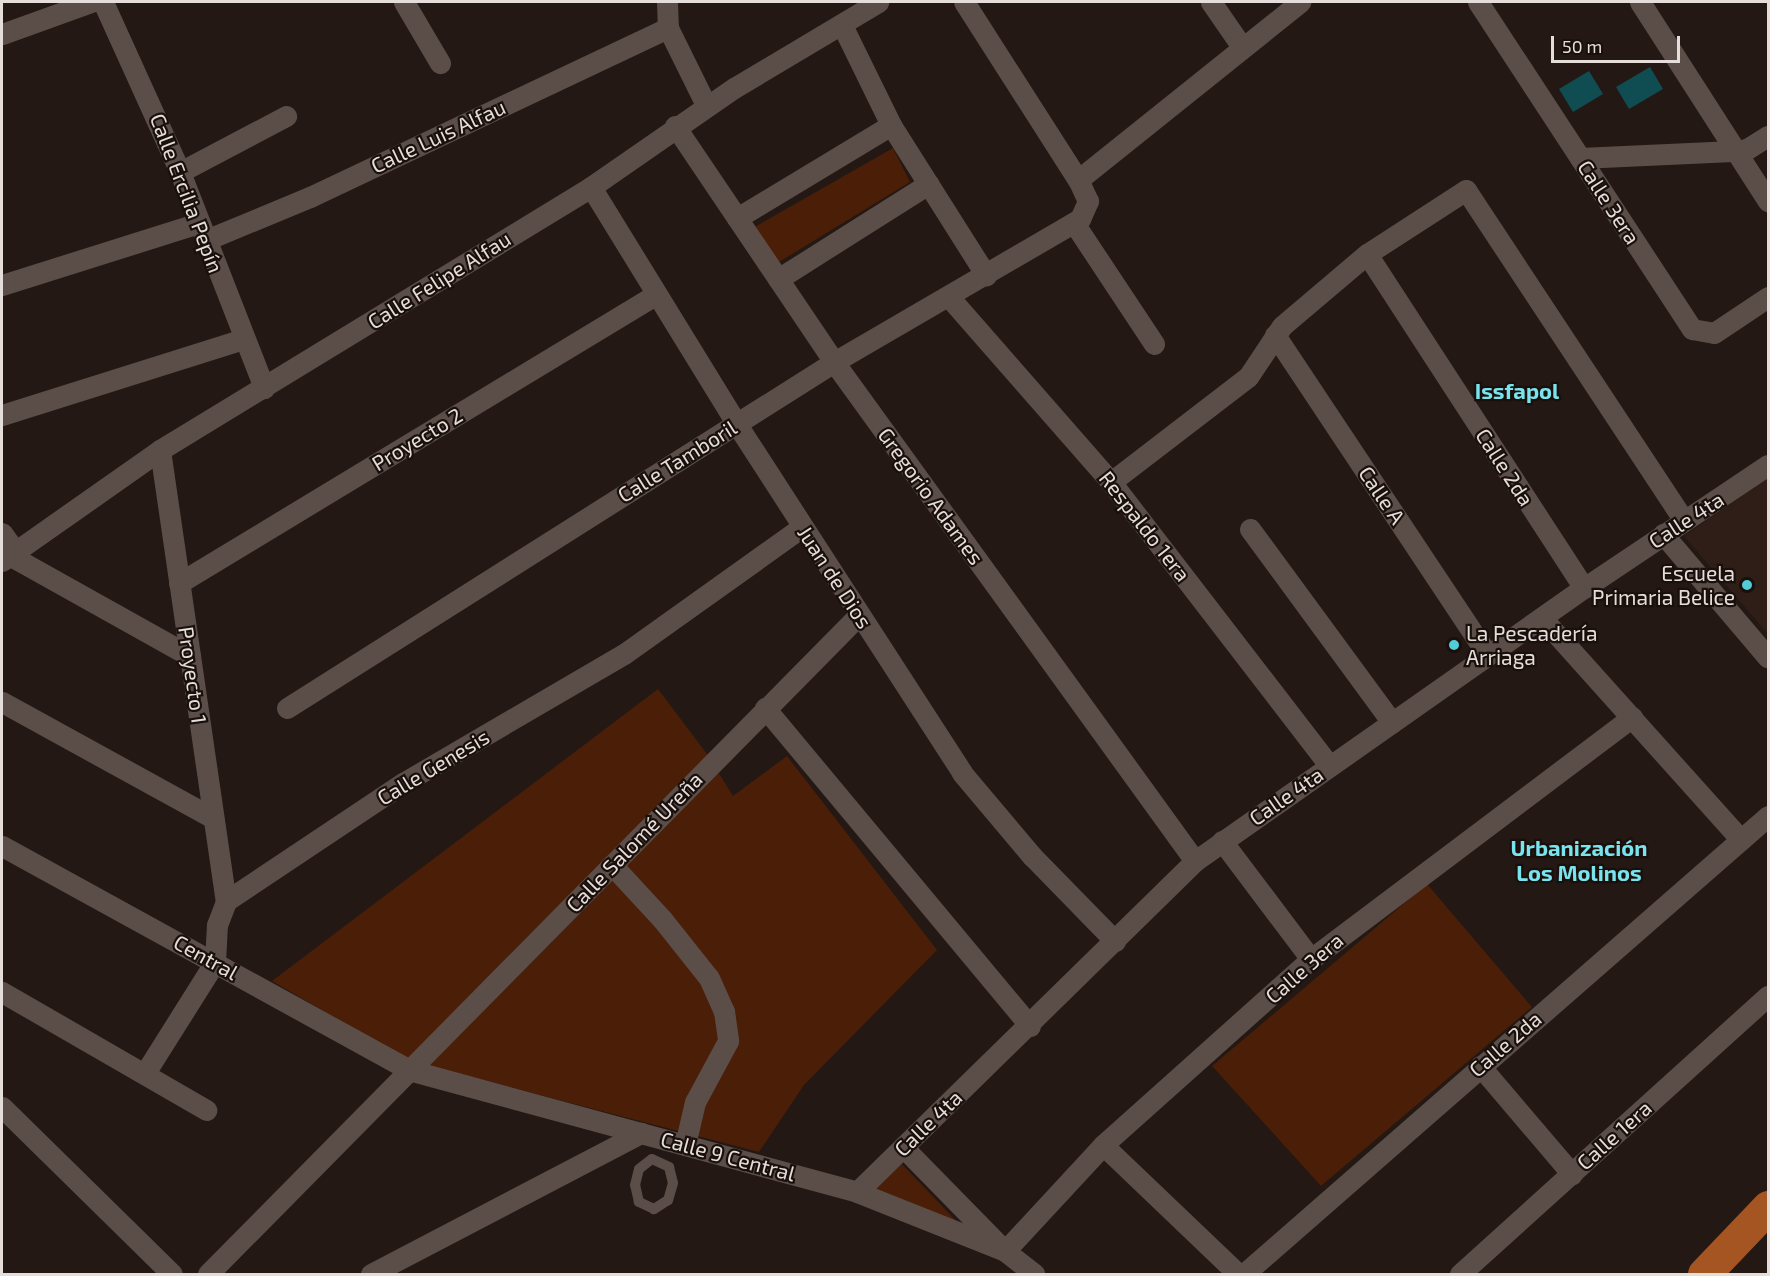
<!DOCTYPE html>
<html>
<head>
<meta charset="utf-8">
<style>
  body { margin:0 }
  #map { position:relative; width:1770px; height:1276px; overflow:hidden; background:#231814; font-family:"Exo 2",sans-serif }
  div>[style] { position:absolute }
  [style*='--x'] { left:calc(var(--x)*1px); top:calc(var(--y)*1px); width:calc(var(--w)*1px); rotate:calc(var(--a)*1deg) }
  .built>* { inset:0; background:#2f1e17 }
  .green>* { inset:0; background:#4a1e07 }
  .building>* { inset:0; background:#104d52 }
  .lane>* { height:10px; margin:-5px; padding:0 5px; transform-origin:5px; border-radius:5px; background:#5b4e48 }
  .street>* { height:21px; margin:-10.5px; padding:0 10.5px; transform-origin:10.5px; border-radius:10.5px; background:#5b4e48 }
  .primary>* { height:33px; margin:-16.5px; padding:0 16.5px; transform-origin:16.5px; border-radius:16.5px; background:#a55522 }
  .dots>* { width:16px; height:16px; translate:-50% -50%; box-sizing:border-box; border:3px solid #190f0b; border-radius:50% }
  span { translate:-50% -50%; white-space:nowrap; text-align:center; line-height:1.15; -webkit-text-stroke:4.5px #190f0b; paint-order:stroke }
  .street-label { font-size:21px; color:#e5ddda }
  .poi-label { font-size:21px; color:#e5ddda }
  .right { translate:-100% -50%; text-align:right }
  .left { translate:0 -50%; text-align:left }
  .neighbourhood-label { font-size:22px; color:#79e4ee; font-weight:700 }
  .frame { position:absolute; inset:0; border:3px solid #e5ddda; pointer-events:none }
  .scale { position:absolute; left:1551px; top:36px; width:129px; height:27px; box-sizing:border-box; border:3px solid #e5ddda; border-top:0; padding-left:8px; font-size:18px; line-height:21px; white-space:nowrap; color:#e5ddda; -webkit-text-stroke:4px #190f0b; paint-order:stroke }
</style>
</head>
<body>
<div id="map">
  <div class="built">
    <div style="clip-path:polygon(1768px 478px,1768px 634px,1684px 536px)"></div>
  </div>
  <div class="green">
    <div style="clip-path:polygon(893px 148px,910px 182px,779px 262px,753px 228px)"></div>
    <div style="clip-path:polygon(658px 689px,707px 754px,733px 796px,787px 756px,937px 950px,804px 1085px,759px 1152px,409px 1061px,272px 981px)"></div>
    <div style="clip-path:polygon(1427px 884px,1532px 1007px,1321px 1186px,1212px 1066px)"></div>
    <div style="clip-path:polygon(897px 1159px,963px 1228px,868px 1190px)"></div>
  </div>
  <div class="building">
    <div style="clip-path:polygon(1650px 67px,1663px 89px,1629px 109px,1616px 87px)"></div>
    <div style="clip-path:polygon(1589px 71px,1603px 94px,1573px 112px,1559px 89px)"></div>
  </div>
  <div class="lane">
    <div style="--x:652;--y:1159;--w:19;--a:25"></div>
    <div style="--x:669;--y:1167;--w:16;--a:76"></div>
    <div style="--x:673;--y:1183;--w:18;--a:106"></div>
    <div style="--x:668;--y:1200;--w:17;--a:147"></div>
    <div style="--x:654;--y:1209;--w:17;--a:-155"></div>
    <div style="--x:639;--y:1202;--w:17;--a:-103"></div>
    <div style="--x:635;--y:1185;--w:16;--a:-76"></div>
    <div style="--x:639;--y:1169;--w:16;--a:-38"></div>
  </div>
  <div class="street">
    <div style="--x:103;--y:2;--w:187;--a:65.6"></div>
    <div style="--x:180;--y:172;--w:232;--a:68.7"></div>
    <div style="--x:404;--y:2;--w:71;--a:59.5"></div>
    <div style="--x:667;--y:2;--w:26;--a:88"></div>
    <div style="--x:668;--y:28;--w:86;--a:63.7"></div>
    <div style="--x:1211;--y:2;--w:55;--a:55.4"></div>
    <div style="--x:1478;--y:2;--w:391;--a:56.8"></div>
    <div style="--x:1692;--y:329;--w:22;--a:10"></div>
    <div style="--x:1714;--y:333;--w:65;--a:-33.7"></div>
    <div style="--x:1640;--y:2;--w:237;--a:57.3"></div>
    <div style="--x:842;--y:25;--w:111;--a:63.9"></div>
    <div style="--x:891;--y:125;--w:178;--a:57.7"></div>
    <div style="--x:2;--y:34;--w:95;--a:-19.8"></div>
    <div style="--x:675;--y:126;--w:285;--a:56"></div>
    <div style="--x:834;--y:362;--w:616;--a:54.12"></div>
    <div style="--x:1580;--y:158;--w:153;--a:-2.6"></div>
    <div style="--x:1733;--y:151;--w:14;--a:-8"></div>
    <div style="--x:1747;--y:149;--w:25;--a:-32"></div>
    <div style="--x:180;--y:172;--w:120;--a:-27.8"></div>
    <div style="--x:1078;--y:180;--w:285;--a:-38.7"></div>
    <div style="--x:591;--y:187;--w:277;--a:58.4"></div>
    <div style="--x:736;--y:423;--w:417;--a:57.1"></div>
    <div style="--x:962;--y:773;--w:109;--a:49.9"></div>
    <div style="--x:1032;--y:856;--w:119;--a:45.7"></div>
    <div style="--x:737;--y:218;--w:180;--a:-31.1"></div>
    <div style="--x:1074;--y:223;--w:145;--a:56.5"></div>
    <div style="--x:206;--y:240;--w:113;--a:-22.5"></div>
    <div style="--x:310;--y:197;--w:396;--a:-25.3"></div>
    <div style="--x:1367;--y:254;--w:398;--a:57"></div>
    <div style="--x:778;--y:279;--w:178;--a:-32.3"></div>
    <div style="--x:2;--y:285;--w:207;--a:-17.5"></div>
    <div style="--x:949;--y:297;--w:246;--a:48.8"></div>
    <div style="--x:1111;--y:482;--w:357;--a:52.4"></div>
    <div style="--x:1275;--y:335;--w:384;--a:56.4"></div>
    <div style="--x:2;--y:415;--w:253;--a:-17.5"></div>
    <div style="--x:160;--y:450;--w:456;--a:81.7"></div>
    <div style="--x:1111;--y:482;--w:173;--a:-37.5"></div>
    <div style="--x:1248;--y:377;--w:61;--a:-56.3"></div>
    <div style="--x:1282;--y:326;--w:111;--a:-40.3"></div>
    <div style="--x:1367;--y:254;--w:118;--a:-32.9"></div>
    <div style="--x:1466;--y:190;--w:396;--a:56.6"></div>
    <div style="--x:1250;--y:529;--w:240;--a:53.7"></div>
    <div style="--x:2;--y:533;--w:14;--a:54"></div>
    <div style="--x:10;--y:544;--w:12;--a:85"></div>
    <div style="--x:11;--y:556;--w:205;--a:29.2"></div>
    <div style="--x:1663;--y:534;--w:162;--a:49.7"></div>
    <div style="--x:2;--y:561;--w:193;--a:-35.1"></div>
    <div style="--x:160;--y:450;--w:505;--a:-31.39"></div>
    <div style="--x:591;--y:187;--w:174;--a:-34.7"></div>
    <div style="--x:734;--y:88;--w:168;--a:-30.8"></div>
    <div style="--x:179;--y:583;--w:556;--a:-31.18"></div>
    <div style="--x:1542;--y:618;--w:298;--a:48.1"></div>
    <div style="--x:2;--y:702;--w:241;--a:28.8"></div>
    <div style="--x:287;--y:708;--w:647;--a:-32.32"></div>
    <div style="--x:834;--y:362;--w:285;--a:-30.2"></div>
    <div style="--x:1080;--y:219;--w:20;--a:-66"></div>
    <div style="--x:1088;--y:201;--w:23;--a:-115"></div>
    <div style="--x:1078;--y:180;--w:211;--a:-122.6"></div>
    <div style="--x:765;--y:708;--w:414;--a:50.2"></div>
    <div style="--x:1222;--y:841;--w:148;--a:53"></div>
    <div style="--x:2;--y:846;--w:465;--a:28.8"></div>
    <div style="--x:409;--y:1070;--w:464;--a:15.2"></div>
    <div style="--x:857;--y:1192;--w:159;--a:21.7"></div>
    <div style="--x:1005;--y:1251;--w:37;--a:38"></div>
    <div style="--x:612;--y:865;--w:74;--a:47.2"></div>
    <div style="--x:662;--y:919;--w:75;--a:51.5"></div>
    <div style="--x:709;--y:978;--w:36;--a:66"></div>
    <div style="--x:724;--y:1011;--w:30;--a:82"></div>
    <div style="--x:728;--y:1041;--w:69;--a:118.4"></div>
    <div style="--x:695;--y:1102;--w:44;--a:103.1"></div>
    <div style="--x:2;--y:992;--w:236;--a:30"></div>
    <div style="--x:1480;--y:1066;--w:142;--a:49.6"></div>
    <div style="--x:145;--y:1073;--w:131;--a:-57.8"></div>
    <div style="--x:215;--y:962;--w:37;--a:-87"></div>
    <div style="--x:217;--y:925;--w:26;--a:-69"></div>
    <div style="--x:226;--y:901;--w:213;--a:-33.7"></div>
    <div style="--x:403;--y:783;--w:256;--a:-30.3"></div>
    <div style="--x:624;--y:654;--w:219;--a:-35.5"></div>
    <div style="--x:2;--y:1107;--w:238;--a:44.5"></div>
    <div style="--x:1103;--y:1145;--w:187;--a:43.7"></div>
    <div style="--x:903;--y:1147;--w:137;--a:45.6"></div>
    <div style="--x:857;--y:1192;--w:473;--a:-44.4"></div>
    <div style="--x:1195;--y:861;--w:475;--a:-35.1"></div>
    <div style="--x:1584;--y:588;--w:221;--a:-33.8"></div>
    <div style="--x:1005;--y:1251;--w:144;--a:-47.2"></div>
    <div style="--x:1103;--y:1145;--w:279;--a:-41.8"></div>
    <div style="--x:1311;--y:959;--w:402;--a:-37"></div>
    <div style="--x:208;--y:1274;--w:926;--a:-45.35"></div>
    <div style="--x:371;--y:1274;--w:305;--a:-27.6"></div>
    <div style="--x:1244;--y:1274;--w:696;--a:-41.15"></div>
    <div style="--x:1460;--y:1274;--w:415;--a:-42.1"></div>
  </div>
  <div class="primary">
    <div style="--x:1704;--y:1274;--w:93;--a:-46.3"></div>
  </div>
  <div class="dots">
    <div style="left:1747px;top:585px;background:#52ccd6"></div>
    <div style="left:1454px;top:645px;background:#52ccd6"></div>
  </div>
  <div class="street-label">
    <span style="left:438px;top:136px;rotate:-25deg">Calle Luis Alfau</span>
    <span style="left:187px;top:193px;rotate:69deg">Calle Ercilia Pepín</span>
    <span style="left:1609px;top:202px;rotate:57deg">Calle 3era</span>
    <span style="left:439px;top:280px;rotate:-32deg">Calle Felipe Alfau</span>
    <span style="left:417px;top:439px;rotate:-31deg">Proyecto 2</span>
    <span style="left:677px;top:461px;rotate:-32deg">Calle Tamboril</span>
    <span style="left:1505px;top:467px;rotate:57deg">Calle 2da</span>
    <span style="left:1382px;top:495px;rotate:56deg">Calle A</span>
    <span style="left:931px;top:496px;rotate:54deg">Gregorio Adames</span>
    <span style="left:1686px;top:520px;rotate:-33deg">Calle 4ta</span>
    <span style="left:1145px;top:526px;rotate:52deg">Respaldo 1era</span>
    <span style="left:835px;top:577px;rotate:57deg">Juan de Dios</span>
    <span style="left:193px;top:675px;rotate:82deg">Proyecto 1</span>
    <span style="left:433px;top:767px;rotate:-31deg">Calle Genesis</span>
    <span style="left:1286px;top:796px;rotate:-35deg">Calle 4ta</span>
    <span style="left:634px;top:842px;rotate:-46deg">Calle Salomé Ureña</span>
    <span style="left:206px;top:957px;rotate:29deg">Central</span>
    <span style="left:1304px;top:968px;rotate:-41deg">Calle 3era</span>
    <span style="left:1505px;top:1044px;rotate:-41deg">Calle 2da</span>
    <span style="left:928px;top:1123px;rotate:-44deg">Calle 4ta</span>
    <span style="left:1614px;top:1135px;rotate:-42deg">Calle 1era</span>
    <span style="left:728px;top:1156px;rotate:15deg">Calle 9 Central</span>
  </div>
  <div class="poi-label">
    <span class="right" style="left:1735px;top:585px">Escuela<br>Primaria Belice</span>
    <span class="left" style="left:1466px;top:645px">La Pescadería<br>Arriaga</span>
  </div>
  <div class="neighbourhood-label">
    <span style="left:1517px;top:391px">Issfapol</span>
    <span style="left:1579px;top:860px">Urbanización<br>Los Molinos</span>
  </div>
  <div class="frame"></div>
  <div class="scale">50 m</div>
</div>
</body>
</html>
